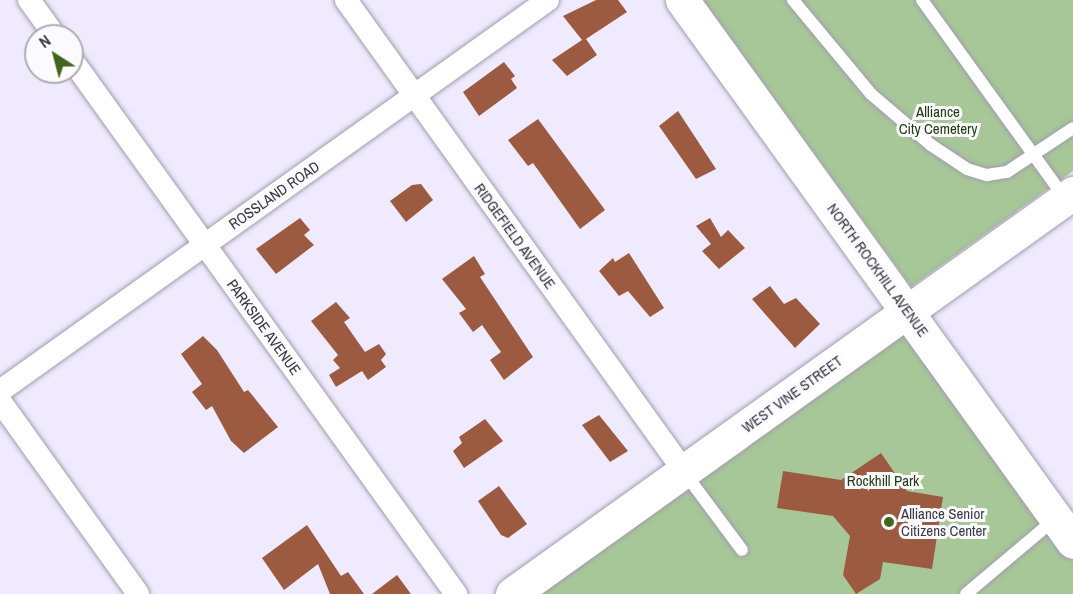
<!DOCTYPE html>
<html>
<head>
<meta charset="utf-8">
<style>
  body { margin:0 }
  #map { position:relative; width:1073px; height:594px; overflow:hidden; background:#efeafd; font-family:"Archivo Narrow",sans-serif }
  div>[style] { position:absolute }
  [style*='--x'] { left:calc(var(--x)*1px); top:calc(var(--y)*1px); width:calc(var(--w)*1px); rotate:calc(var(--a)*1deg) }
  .green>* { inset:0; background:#a7c798 }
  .building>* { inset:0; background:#9c5a41 }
  .roads { filter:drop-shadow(0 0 2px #a29daf) drop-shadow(0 0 2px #a29daf) }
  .lane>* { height:12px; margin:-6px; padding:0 6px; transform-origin:6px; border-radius:6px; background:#fff }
  .street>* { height:22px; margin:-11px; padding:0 11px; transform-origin:11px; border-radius:11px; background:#fff }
  .secondary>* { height:33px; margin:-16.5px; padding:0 16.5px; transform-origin:16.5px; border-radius:16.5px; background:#fff }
  .dots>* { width:16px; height:16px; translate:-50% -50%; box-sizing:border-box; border:3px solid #fbfafe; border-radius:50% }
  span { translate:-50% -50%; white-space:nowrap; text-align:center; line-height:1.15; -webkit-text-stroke:6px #fbfafe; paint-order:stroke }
  .park-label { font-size:15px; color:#213c11 }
  .street-label { font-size:15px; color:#3b3940 }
  .poi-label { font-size:15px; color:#3b3940 }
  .left { translate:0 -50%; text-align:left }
  .north { position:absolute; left:24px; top:24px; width:60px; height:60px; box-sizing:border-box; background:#fbfafe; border:2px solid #aeadb2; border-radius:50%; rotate:324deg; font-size:16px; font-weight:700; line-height:24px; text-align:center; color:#3b3940 }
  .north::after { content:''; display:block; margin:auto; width:21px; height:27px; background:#43651c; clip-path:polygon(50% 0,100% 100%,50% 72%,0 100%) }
</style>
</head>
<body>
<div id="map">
  <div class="green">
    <div style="clip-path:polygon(703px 0,1073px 0,1073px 171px,911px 287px)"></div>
    <div style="clip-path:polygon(910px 324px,1073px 551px,1073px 594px,531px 594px)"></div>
  </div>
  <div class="building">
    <div style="clip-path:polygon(596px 0,618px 0,627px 12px,586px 39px,597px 55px,567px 76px,552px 60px,582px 40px,563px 16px)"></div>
    <div style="clip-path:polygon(504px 62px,515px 76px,511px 79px,517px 88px,479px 116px,463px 92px)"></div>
    <div style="clip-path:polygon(678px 111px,716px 169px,696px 179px,659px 126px)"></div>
    <div style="clip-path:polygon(538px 119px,605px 210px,580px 229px,533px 163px,528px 166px,508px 140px)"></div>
    <div style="clip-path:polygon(421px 184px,433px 200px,406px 222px,390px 201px,412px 185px)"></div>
    <div style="clip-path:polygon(300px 218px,310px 230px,304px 235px,314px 245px,276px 274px,256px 249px)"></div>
    <div style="clip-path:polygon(710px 218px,721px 237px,728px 230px,745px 248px,719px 269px,702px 251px,711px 244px,696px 226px)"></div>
    <div style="clip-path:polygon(629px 253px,664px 308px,650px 317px,628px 291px,619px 296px,599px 271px,613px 258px,615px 262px)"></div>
    <div style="clip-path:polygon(474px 256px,485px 274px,480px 277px,533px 357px,504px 380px,490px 360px,501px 352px,482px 325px,473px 332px,459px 313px,466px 309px,442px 279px)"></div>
    <div style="clip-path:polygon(770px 286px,784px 304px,796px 298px,820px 324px,795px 348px,752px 299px)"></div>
    <div style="clip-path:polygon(336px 302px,350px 318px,344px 322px,365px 352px,379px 344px,386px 354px,381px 360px,386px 367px,368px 380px,362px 371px,336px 387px,329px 375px,340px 368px,333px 360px,338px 355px,311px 321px)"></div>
    <div style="clip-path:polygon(203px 336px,217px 350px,244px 392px,248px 390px,278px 427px,244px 453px,231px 441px,212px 406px,206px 410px,192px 392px,202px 384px,181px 354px)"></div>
    <div style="clip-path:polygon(599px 415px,628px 451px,610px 462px,582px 425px)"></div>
    <div style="clip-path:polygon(485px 419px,503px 441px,464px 468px,453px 451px,462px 443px,459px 437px)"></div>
    <div style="clip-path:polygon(881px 453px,907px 491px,943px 497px,932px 569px,883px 562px,880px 579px,856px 594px,843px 575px,850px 536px,833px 516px,777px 508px,783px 471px,841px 480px)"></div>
    <div style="clip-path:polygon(499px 486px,527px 524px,508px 538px,501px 535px,478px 501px)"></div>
    <div style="clip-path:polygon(307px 525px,341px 576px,348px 572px,364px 594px,330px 594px,318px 564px,284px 590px,262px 558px)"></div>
    <div style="clip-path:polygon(397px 575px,411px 594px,372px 594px)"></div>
  </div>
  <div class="roads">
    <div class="lane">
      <div style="--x:793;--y:0;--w:122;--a:50.3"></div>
      <div style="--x:871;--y:94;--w:79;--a:40.4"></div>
      <div style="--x:931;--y:145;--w:43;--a:33.7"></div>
      <div style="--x:967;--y:169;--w:21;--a:17"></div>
      <div style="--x:987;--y:175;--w:20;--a:-9"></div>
      <div style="--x:1007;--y:172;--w:79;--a:-33.7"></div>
      <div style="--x:922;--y:0;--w:244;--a:54.2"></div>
      <div style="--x:684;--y:472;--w:97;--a:53.4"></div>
      <div style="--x:966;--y:594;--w:116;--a:-40.1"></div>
    </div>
    <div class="street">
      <div style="--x:29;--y:0;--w:44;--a:54.2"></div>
      <div style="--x:346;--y:0;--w:580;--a:54.34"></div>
      <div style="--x:72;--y:60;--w:658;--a:54.28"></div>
      <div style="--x:0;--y:391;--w:673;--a:-35.51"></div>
      <div style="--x:0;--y:401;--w:237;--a:54.4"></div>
    </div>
    <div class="secondary">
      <div style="--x:682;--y:0;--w:668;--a:54.19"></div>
      <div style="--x:512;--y:594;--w:690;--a:-35.56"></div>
    </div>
  </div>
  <div class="dots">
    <div style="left:889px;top:522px;background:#43651c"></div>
  </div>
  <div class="park-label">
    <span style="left:938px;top:120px">Alliance<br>City Cemetery</span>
    <span style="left:883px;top:481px">Rockhill Park</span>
  </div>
  <div class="street-label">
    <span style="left:274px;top:195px;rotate:-35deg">ROSSLAND ROAD</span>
    <span style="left:515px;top:236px;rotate:54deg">RIDGEFIELD AVENUE</span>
    <span style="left:878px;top:270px;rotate:54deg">NORTH ROCKHILL AVENUE</span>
    <span style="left:264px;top:327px;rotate:54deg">PARKSIDE AVENUE</span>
    <span style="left:792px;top:394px;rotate:-36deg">WEST VINE STREET</span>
  </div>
  <div class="poi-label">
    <span class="left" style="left:901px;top:522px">Alliance Senior<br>Citizens Center</span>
  </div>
  <div class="north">N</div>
</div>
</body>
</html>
